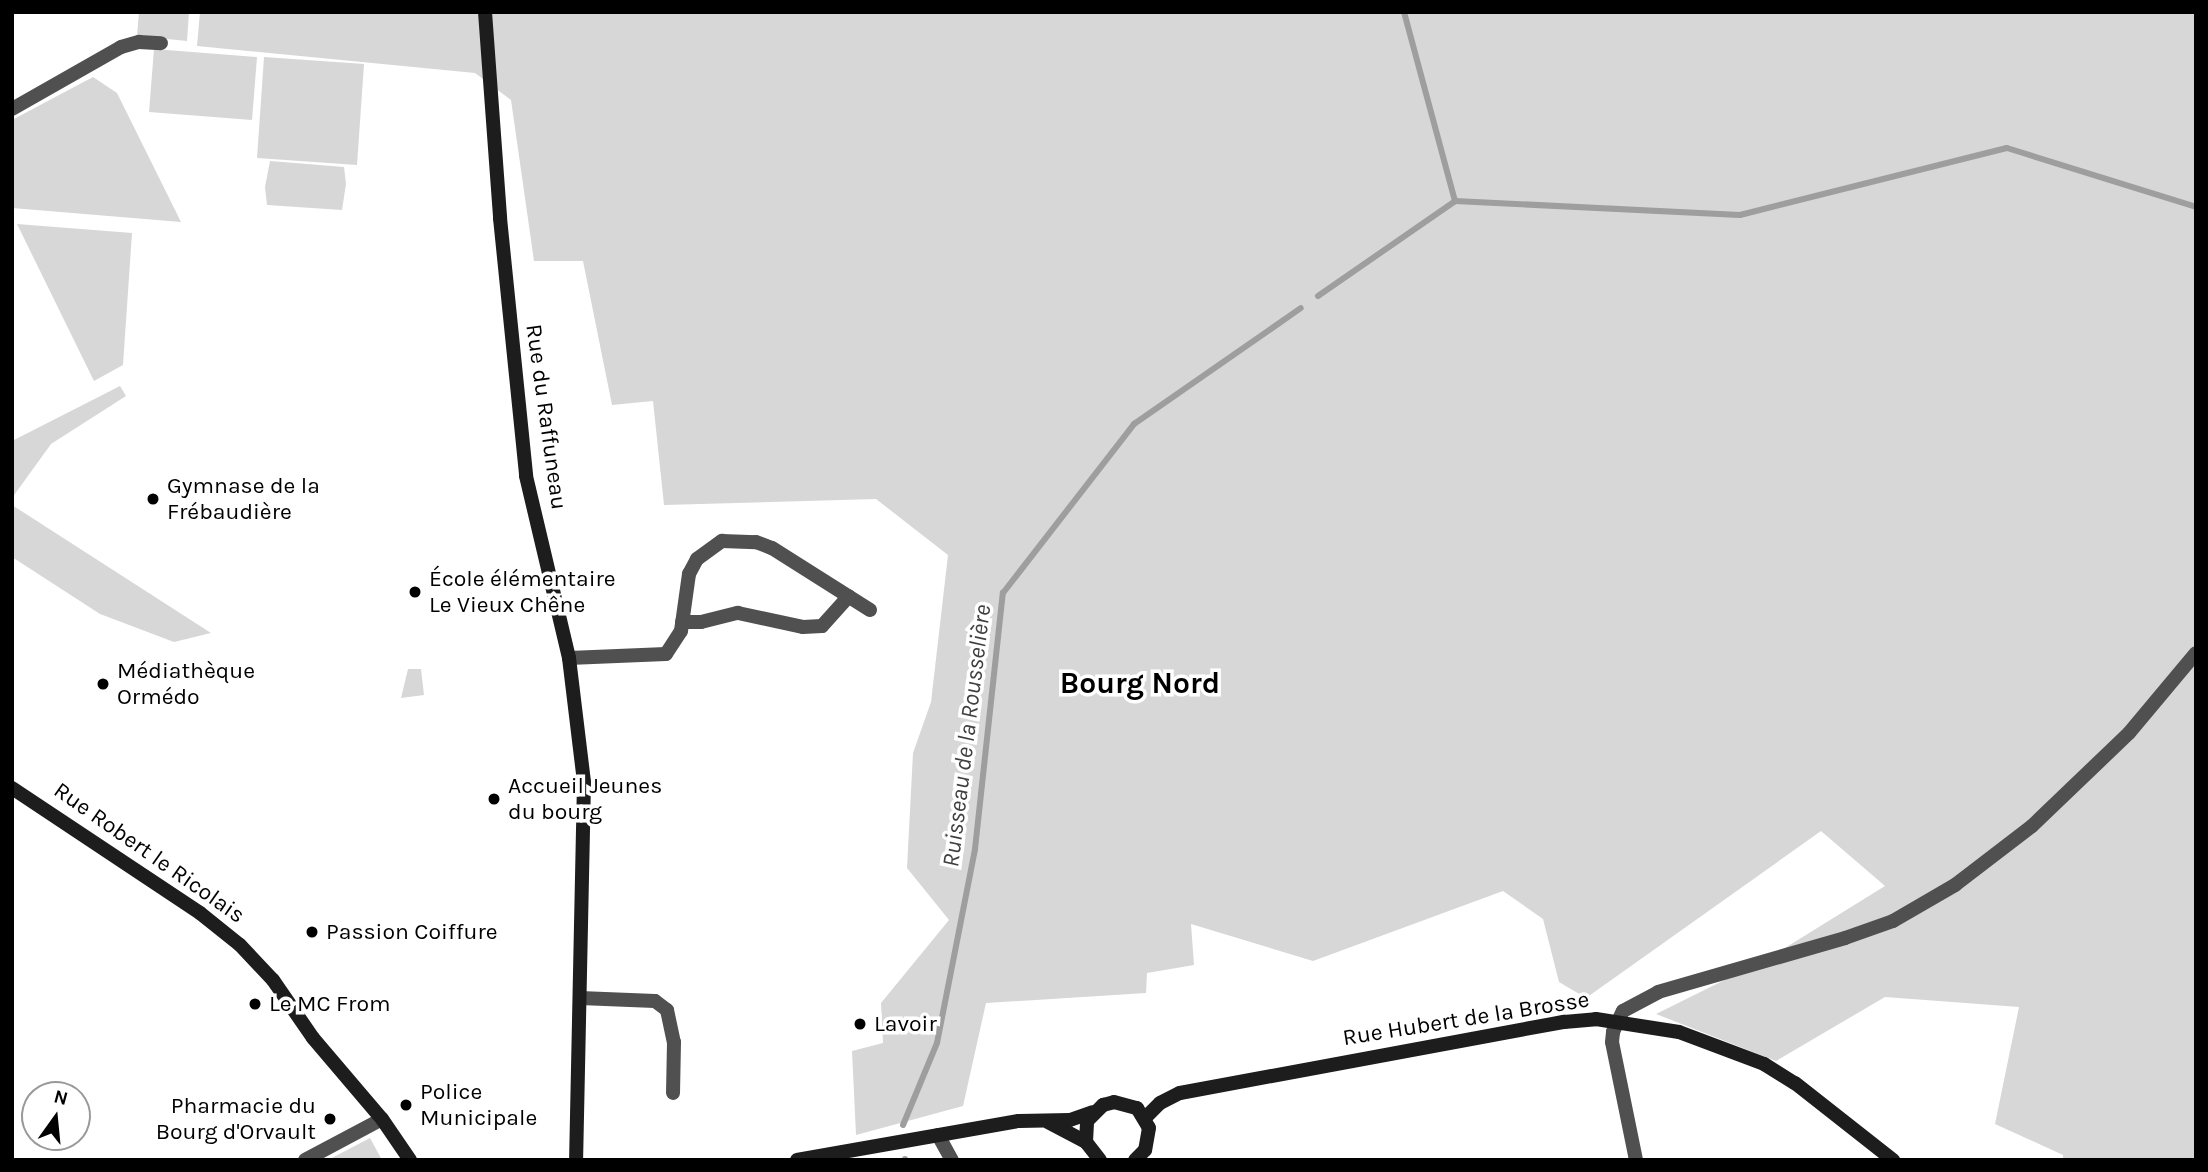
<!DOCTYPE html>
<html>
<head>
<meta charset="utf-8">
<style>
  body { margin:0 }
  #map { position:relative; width:2208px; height:1172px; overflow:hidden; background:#fff; font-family:Karla,sans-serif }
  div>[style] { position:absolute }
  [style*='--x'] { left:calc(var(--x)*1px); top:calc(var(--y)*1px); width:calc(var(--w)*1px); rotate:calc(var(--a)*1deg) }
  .green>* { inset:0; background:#d7d7d7 }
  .stream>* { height:6px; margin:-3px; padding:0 3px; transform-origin:3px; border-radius:3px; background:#9e9e9e }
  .street>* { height:14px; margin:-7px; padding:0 7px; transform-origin:7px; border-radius:7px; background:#505050 }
  .secondary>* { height:14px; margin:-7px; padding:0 7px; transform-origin:7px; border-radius:7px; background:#1d1d1d }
  .dots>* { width:19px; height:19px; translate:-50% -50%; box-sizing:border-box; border:4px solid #fff; border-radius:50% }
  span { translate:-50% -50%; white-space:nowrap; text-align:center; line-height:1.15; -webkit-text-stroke:7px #fff; paint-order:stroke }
  .street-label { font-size:23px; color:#000 }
  .poi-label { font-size:23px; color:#000 }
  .left { translate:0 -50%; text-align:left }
  .right { translate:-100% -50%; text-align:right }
  .water-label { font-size:24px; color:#3f3f3f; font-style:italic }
  .district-label { font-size:30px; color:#000; font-weight:700 }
  .frame { position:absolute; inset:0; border:14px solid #000; pointer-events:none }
  .north { position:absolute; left:21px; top:1081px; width:70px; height:70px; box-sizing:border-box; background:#fff; border:2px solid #999; border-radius:50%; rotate:15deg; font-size:19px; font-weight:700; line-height:28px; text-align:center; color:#000 }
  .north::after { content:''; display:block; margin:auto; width:24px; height:32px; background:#000; clip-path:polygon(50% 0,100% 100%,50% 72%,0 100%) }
</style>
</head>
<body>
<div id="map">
  <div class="green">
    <div style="clip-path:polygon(139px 12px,189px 12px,187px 41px,137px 36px)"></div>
    <div style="clip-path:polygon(200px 12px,2196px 12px,2196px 1160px,2063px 1160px,2063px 1155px,1995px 1124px,2019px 1007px,1885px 997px,1776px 1061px,1656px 1014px,1767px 959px,1885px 886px,1821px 831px,1586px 998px,1559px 982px,1543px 919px,1503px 891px,1313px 961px,1191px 924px,1194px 965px,1147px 973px,1146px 993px,986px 1003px,963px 1106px,856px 1135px,852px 1051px,883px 1043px,881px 1003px,949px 920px,907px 868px,913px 753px,931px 702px,948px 555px,876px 499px,664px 505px,653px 401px,612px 405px,583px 261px,534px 261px,511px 100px,475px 73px,197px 46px)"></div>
    <div style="clip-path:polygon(154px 49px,257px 57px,252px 120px,149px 112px)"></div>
    <div style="clip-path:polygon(264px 57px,364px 64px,357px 165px,257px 158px)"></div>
    <div style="clip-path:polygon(93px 77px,117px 93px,181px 222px,12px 208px,12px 120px)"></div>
    <div style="clip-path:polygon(270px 161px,344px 167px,346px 184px,342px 210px,267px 205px,265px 187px)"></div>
    <div style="clip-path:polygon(17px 224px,132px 233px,123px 365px,94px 381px)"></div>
    <div style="clip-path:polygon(120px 386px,126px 396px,51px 444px,12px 498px,12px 441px)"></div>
    <div style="clip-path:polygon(12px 505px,211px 633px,174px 642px,100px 614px,12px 557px)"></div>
    <div style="clip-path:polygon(408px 669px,421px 669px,424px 695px,401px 698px)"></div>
    <div style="clip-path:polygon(370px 1138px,382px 1160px,328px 1160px)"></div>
  </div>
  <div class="stream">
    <div style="--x:1404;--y:12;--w:196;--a:74.9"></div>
    <div style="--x:1318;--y:296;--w:167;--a:-34.7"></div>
    <div style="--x:1455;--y:201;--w:285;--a:2.8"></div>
    <div style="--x:1740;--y:215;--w:275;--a:-14.1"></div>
    <div style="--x:2007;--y:148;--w:198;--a:17.3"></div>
    <div style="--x:903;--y:1125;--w:89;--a:-67.5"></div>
    <div style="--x:937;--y:1043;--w:198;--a:-78.9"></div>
    <div style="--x:975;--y:849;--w:258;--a:-83.8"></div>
    <div style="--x:1003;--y:593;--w:214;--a:-52.2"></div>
    <div style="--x:1134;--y:424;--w:203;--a:-34.8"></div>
    <div style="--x:905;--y:1159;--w:1;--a:90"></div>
  </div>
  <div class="street">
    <div style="--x:12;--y:109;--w:125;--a:-29.6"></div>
    <div style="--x:121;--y:47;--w:19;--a:-16"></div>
    <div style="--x:139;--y:42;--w:22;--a:3"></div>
    <div style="--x:682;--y:622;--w:19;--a:0"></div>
    <div style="--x:701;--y:622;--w:38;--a:-14"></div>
    <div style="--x:738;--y:613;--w:66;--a:12.2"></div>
    <div style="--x:803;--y:627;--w:19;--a:-3"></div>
    <div style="--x:822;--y:626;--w:40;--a:-48"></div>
    <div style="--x:569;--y:658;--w:97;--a:-2.4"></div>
    <div style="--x:666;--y:654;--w:27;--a:-57"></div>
    <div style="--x:681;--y:631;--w:58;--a:-82"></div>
    <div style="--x:689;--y:574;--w:17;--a:-62"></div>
    <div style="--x:697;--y:559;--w:31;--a:-36"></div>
    <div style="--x:722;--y:541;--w:34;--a:2"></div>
    <div style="--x:756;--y:542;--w:17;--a:21"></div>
    <div style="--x:772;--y:548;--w:116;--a:32.3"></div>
    <div style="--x:580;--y:998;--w:75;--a:2.3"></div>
    <div style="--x:655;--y:1001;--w:15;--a:37"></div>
    <div style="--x:667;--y:1010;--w:33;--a:78"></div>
    <div style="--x:674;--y:1042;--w:51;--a:91.1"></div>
    <div style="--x:938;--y:1135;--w:29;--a:61"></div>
    <div style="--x:305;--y:1160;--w:87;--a:-28"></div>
    <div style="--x:1636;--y:1160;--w:120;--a:-101.5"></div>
    <div style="--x:1612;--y:1042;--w:10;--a:-84"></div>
    <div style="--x:1613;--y:1032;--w:23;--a:-65"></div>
    <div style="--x:1623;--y:1011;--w:40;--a:-28"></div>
    <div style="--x:1658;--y:992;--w:195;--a:-16.1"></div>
    <div style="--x:1845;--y:938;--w:51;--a:-19.5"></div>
    <div style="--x:1893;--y:921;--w:72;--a:-30.1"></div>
    <div style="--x:1955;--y:885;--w:97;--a:-37.5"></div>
    <div style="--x:2032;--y:826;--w:134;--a:-43.8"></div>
    <div style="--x:2129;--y:733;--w:104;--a:-50.1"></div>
  </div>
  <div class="secondary">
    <div style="--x:485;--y:12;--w:207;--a:85.8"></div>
    <div style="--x:500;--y:218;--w:259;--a:84.2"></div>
    <div style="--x:526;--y:476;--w:187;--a:76.7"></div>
    <div style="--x:569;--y:658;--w:125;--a:83.1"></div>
    <div style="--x:584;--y:782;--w:378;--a:91.2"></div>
    <div style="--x:12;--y:788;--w:226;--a:33.6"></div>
    <div style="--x:200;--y:913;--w:51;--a:38.7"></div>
    <div style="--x:240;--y:945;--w:48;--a:46.7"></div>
    <div style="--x:273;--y:980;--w:70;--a:55.4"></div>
    <div style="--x:313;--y:1038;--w:106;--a:49.6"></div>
    <div style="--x:382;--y:1119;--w:50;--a:55.7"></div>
    <div style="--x:1145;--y:1118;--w:21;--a:-45"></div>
    <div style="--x:1160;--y:1103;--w:22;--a:-27"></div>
    <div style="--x:1180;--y:1093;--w:391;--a:-10.5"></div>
    <div style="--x:1564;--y:1022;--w:32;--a:-5"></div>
    <div style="--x:1596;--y:1019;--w:84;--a:8.9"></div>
    <div style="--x:1679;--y:1032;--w:91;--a:20.6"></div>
    <div style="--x:1764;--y:1064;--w:36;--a:32"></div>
    <div style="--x:1795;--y:1083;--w:125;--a:38.2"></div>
    <div style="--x:1048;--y:1122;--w:43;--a:27.8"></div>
    <div style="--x:797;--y:1160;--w:225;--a:-10"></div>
    <div style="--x:1019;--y:1121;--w:51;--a:-1.1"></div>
    <div style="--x:1070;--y:1120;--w:24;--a:-19"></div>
    <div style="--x:1100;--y:1160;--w:23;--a:-128"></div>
    <div style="--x:1086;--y:1142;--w:21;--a:-87"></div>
    <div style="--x:1087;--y:1121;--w:23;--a:-45"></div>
    <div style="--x:1103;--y:1105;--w:11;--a:-15"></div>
    <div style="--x:1114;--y:1102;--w:24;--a:15"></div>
    <div style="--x:1137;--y:1108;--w:23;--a:59"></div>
    <div style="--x:1149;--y:1128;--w:22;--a:100"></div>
    <div style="--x:1145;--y:1150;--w:14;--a:135"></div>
  </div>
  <div class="dots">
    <div style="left:153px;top:499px;background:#000"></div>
    <div style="left:415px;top:592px;background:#000"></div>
    <div style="left:103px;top:684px;background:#000"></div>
    <div style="left:494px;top:799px;background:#000"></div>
    <div style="left:312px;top:932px;background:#000"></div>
    <div style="left:255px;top:1004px;background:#000"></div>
    <div style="left:860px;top:1024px;background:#000"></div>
    <div style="left:406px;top:1105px;background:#000"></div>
    <div style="left:330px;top:1119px;background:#000"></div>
  </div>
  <div class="street-label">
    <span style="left:546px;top:417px;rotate:82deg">Rue du Raffuneau</span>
    <span style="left:149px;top:853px;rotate:35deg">Rue Robert le Ricolais</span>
    <span style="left:1466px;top:1019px;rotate:-9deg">Rue Hubert de la Brosse</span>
  </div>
  <div class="poi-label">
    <span class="left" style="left:167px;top:499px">Gymnase de la<br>Frébaudière</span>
    <span class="left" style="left:429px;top:592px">École élémentaire<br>Le Vieux Chêne</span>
    <span class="left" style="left:117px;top:684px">Médiathèque<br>Ormédo</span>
    <span class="left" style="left:508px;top:799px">Accueil Jeunes<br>du bourg</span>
    <span class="left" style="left:326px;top:932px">Passion Coiffure</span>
    <span class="left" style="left:269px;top:1004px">Le MC From</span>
    <span class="left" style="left:874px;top:1024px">Lavoir</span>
    <span class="left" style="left:420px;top:1105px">Police<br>Municipale</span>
    <span class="right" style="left:316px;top:1119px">Pharmacie du<br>Bourg d'Orvault</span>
  </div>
  <div class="water-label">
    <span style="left:967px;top:736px;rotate:-83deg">Ruisseau de la Rousselière</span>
  </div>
  <div class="district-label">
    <span style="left:1140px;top:683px">Bourg Nord</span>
  </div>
  <div class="frame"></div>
  <div class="north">N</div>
</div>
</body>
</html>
